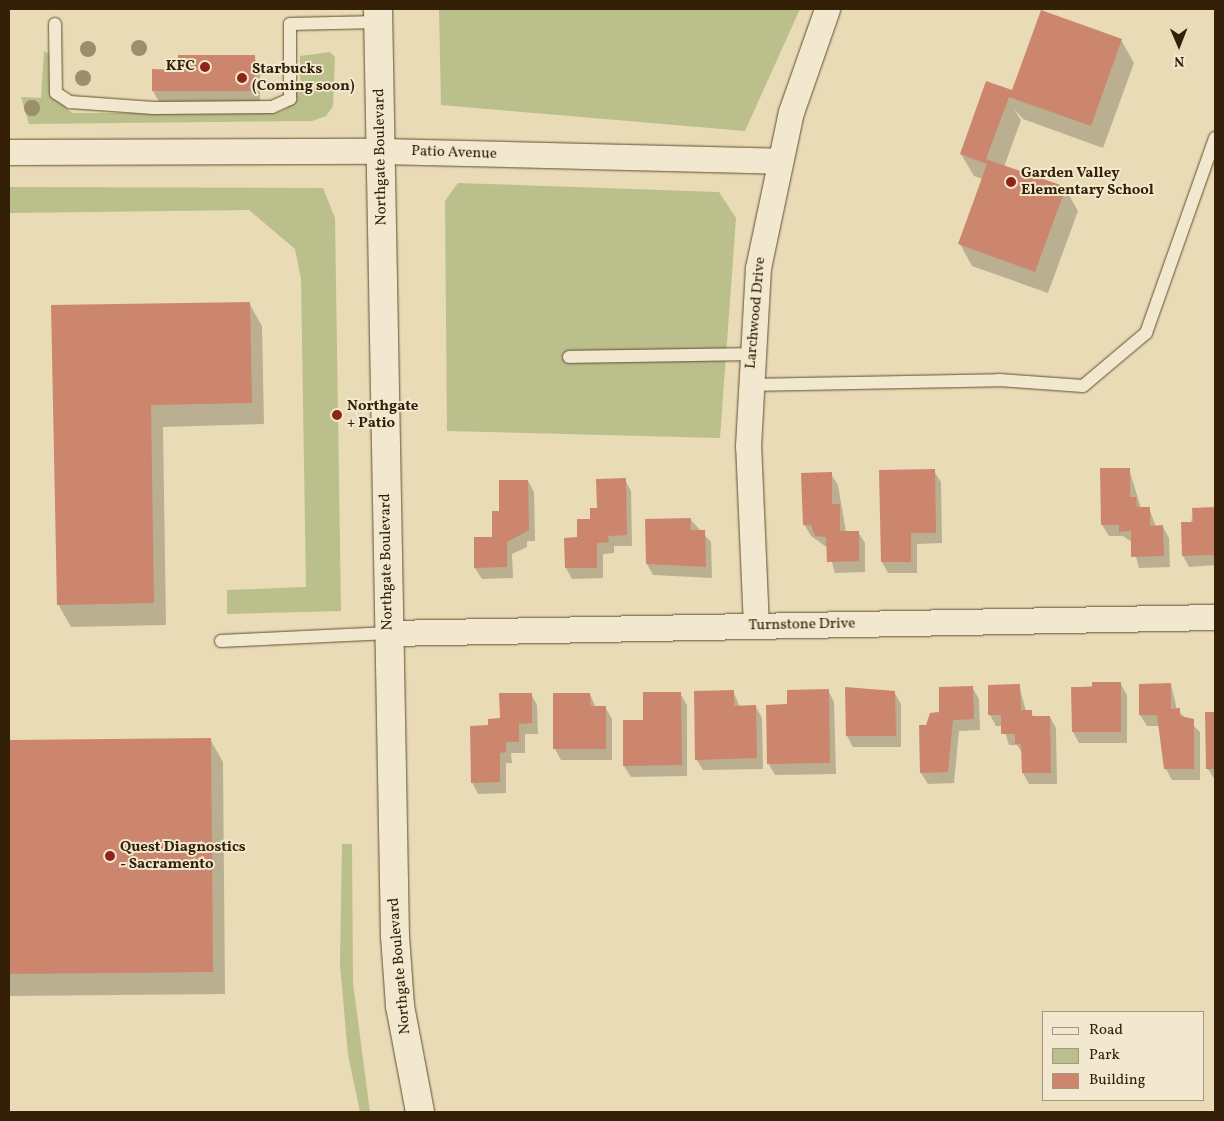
<!DOCTYPE html>
<html>
<head>
<meta charset="utf-8">
<style>
  body { margin:0 }
  #map { position:relative; width:1224px; height:1121px; overflow:hidden; background:#e9dbb5; font-family:Vollkorn,serif }
  div>[style] { position:absolute }
  [style*='--x'] { left:calc(var(--x)*1px); top:calc(var(--y)*1px); width:calc(var(--w)*1px); rotate:calc(var(--a)*1deg) }
  .green>* { inset:0; background:#babf8b }
  .shadow>* { inset:0; background:#0003 }
  .building>* { inset:0; background:#cb866d }
  .roads { filter:drop-shadow(0 0 1px #604f32) drop-shadow(0 0 1px #604f32) }
  .service>* { height:12px; margin:-6px; padding:0 6px; transform-origin:6px; border-radius:6px; background:#f1e8cf }
  .minor>* { height:25px; margin:-12.5px; padding:0 12.5px; transform-origin:12.5px; border-radius:12.5px; background:#f1e8cf }
  .secondary>* { height:28px; margin:-14px; padding:0 14px; transform-origin:14px; border-radius:14px; background:#f1e8cf }
  .trees>* { width:16px; height:16px; margin:-8px; border-radius:50%; background:#9b8f6b }
  .dots>* { width:14px; height:14px; translate:-50% -50%; box-sizing:border-box; border:2px solid #f1e8cf; border-radius:50% }
  span { translate:-50% -50%; white-space:nowrap; text-align:center; line-height:1.15; -webkit-text-stroke:4px #f1e8cf; paint-order:stroke }
  .poi-label { font-size:15px; color:#332006; font-weight:700 }
  .right { translate:-100% -50%; text-align:right }
  .left { translate:0 -50%; text-align:left }
  .street-label { font-size:15px; color:#332006 }
  .frame { position:absolute; inset:0; border:10px solid #332006; pointer-events:none }
  .legend { position:absolute; left:1042px; top:1011px; width:162px; height:90px; box-sizing:border-box; background:#f1e8cf; border:1px solid #a5987f; margin:0; padding:6px 9px; list-style:none; font-size:15px; color:#332006 }
  .legend li { display:flex; align-items:center; gap:10px; height:25px }
  .legend b { width:25px; border:1px solid #a5987f }
  .north { position:absolute; left:1154px; top:20px; width:50px; height:50px; -webkit-text-stroke:4px #f1e8cf; paint-order:stroke; rotate:179deg; font-size:14px; font-weight:700; line-height:20px; text-align:center; color:#332006 }
  .north::after { content:''; display:block; margin:auto; width:18px; height:22px; background:#332006; clip-path:polygon(50% 0,100% 100%,50% 72%,0 100%) }
</style>
</head>
<body>
<div id="map">
  <div class="green">
    <div style="clip-path:polygon(439px 9px,800px 9px,745px 131px,441px 105px)"></div>
    <div style="clip-path:polygon(44px 51px,50px 55px,50px 94px,72px 113px,276px 113px,286px 109px,295px 97px,300px 83px,300px 56px,330px 52px,335px 57px,333px 106px,326px 116px,312px 121px,29px 124px,21px 97px,41px 98px)"></div>
    <div style="clip-path:polygon(458px 183px,719px 192px,736px 218px,720px 438px,447px 431px,445px 201px)"></div>
    <div style="clip-path:polygon(9px 187px,323px 188px,335px 218px,341px 611px,227px 614px,227px 590px,306px 587px,301px 279px,295px 249px,249px 210px,9px 213px)"></div>
    <div style="clip-path:polygon(342px 844px,352px 844px,353px 983px,370px 1112px,360px 1112px,348px 1055px,340px 964px)"></div>
  </div>
  <div class="shadow">
    <div style="clip-path:polygon(1121px 40px,1134px 63px,1103px 148px,1023px 119px,1014px 109px,1021px 120px,1004px 167px,1065px 188px,1078px 211px,1048px 293px,972px 266px,960px 244px,983px 179px,974px 176px,961px 154px,1012px 92px)"></div>
    <div style="clip-path:polygon(254px 57px,260px 68px,260px 102px,159px 102px,153px 91px,179px 71px)"></div>
    <div style="clip-path:polygon(249px 303px,262px 326px,264px 424px,163px 427px,166px 625px,71px 627px,58px 604px,52px 306px)"></div>
    <div style="clip-path:polygon(1129px 469px,1141px 508px,1149px 508px,1156px 527px,1163px 527px,1169px 538px,1170px 567px,1139px 568px,1132px 542px,1123px 536px,1109px 536px,1102px 525px)"></div>
    <div style="clip-path:polygon(934px 471px,941px 482px,942px 543px,917px 544px,917px 573px,888px 573px,882px 562px)"></div>
    <div style="clip-path:polygon(831px 474px,838px 485px,846px 532px,858px 532px,865px 543px,865px 572px,835px 573px,828px 548px,811px 536px,804px 524px)"></div>
    <div style="clip-path:polygon(625px 480px,631px 491px,632px 546px,614px 546px,614px 553px,603px 554px,603px 578px,572px 579px,566px 568px,579px 539px)"></div>
    <div style="clip-path:polygon(528px 481px,534px 492px,535px 541px,527px 541px,527px 547px,512px 554px,513px 578px,482px 579px,475px 568px,493px 538px,500px 512px)"></div>
    <div style="clip-path:polygon(1215px 508px,1215px 565px,1189px 567px,1183px 556px,1194px 509px)"></div>
    <div style="clip-path:polygon(690px 519px,711px 542px,712px 578px,653px 575px,647px 564px,646px 520px)"></div>
    <div style="clip-path:polygon(1120px 683px,1127px 695px,1127px 743px,1079px 743px,1073px 732px,1072px 688px)"></div>
    <div style="clip-path:polygon(1171px 684px,1177px 710px,1200px 732px,1200px 780px,1172px 780px,1166px 769px,1160px 726px,1147px 726px,1140px 715px)"></div>
    <div style="clip-path:polygon(1019px 686px,1026px 711px,1035px 717px,1050px 717px,1056px 728px,1057px 784px,1029px 784px,1023px 773px,1023px 754px,1017px 745px,1009px 745px,1003px 726px,996px 726px,990px 715px)"></div>
    <div style="clip-path:polygon(972px 687px,979px 699px,980px 730px,959px 731px,954px 783px,928px 784px,921px 773px,920px 726px,927px 726px)"></div>
    <div style="clip-path:polygon(847px 688px,894px 692px,901px 704px,901px 747px,853px 747px,847px 736px)"></div>
    <div style="clip-path:polygon(828px 690px,834px 702px,836px 774px,775px 775px,768px 763px,788px 706px)"></div>
    <div style="clip-path:polygon(733px 691px,740px 707px,756px 707px,762px 718px,763px 769px,703px 770px,696px 759px)"></div>
    <div style="clip-path:polygon(680px 693px,687px 705px,687px 776px,631px 777px,624px 766px,644px 721px)"></div>
    <div style="clip-path:polygon(531px 694px,537px 705px,538px 734px,525px 734px,525px 753px,511px 753px,512px 763px,506px 763px,506px 793px,478px 794px,472px 782px,489px 727px)"></div>
    <div style="clip-path:polygon(590px 694px,596px 708px,605px 707px,612px 719px,612px 760px,561px 760px,555px 749px)"></div>
    <div style="clip-path:polygon(1207px 714px,1215px 714px,1215px 780px,1208px 769px)"></div>
    <div style="clip-path:polygon(210px 739px,223px 762px,225px 994px,9px 996px,9px 741px)"></div>
  </div>
  <div class="building">
    <div style="clip-path:polygon(1041px 10px,1122px 39px,1091px 126px,1009px 97px,986px 159px,1066px 187px,1035px 272px,958px 244px,987px 164px,960px 154px,986px 81px,1012px 90px)"></div>
    <div style="clip-path:polygon(178px 55px,255px 55px,255px 91px,152px 91px,152px 69px,178px 70px)"></div>
    <div style="clip-path:polygon(250px 302px,252px 403px,151px 405px,154px 603px,57px 605px,51px 305px)"></div>
    <div style="clip-path:polygon(1100px 468px,1130px 468px,1130px 497px,1136px 497px,1137px 507px,1150px 507px,1150px 526px,1163px 525px,1164px 556px,1131px 557px,1131px 531px,1119px 532px,1119px 525px,1101px 525px)"></div>
    <div style="clip-path:polygon(935px 469px,936px 533px,911px 533px,911px 562px,881px 562px,879px 470px)"></div>
    <div style="clip-path:polygon(832px 472px,832px 504px,840px 504px,840px 531px,859px 531px,859px 561px,827px 562px,826px 537px,815px 536px,811px 525px,803px 525px,801px 473px)"></div>
    <div style="clip-path:polygon(626px 478px,627px 535px,608px 536px,609px 542px,597px 543px,597px 568px,565px 568px,564px 538px,577px 537px,577px 519px,590px 519px,590px 508px,597px 508px,596px 479px)"></div>
    <div style="clip-path:polygon(499px 480px,528px 480px,529px 530px,507px 542px,507px 567px,474px 568px,474px 537px,492px 537px,492px 511px,499px 511px)"></div>
    <div style="clip-path:polygon(1215px 507px,1215px 555px,1182px 556px,1181px 522px,1193px 522px,1192px 508px)"></div>
    <div style="clip-path:polygon(691px 518px,690px 530px,705px 530px,706px 567px,646px 564px,645px 519px)"></div>
    <div style="clip-path:polygon(1092px 682px,1121px 682px,1121px 732px,1072px 732px,1071px 687px,1092px 687px)"></div>
    <div style="clip-path:polygon(1171px 683px,1171px 709px,1180px 708px,1180px 716px,1194px 719px,1194px 769px,1164px 769px,1157px 715px,1139px 715px,1139px 684px)"></div>
    <div style="clip-path:polygon(1020px 684px,1021px 710px,1032px 710px,1032px 716px,1050px 716px,1051px 773px,1022px 773px,1021px 744px,1015px 744px,1015px 734px,1001px 734px,1001px 715px,988px 715px,988px 685px)"></div>
    <div style="clip-path:polygon(973px 686px,974px 719px,953px 720px,948px 772px,920px 773px,919px 725px,926px 725px,930px 713px,939px 712px,939px 687px)"></div>
    <div style="clip-path:polygon(845px 687px,895px 691px,896px 736px,846px 736px)"></div>
    <div style="clip-path:polygon(829px 689px,830px 763px,767px 764px,766px 705px,787px 704px,787px 690px)"></div>
    <div style="clip-path:polygon(734px 690px,734px 706px,756px 705px,757px 758px,695px 760px,694px 691px)"></div>
    <div style="clip-path:polygon(643px 692px,681px 692px,682px 765px,623px 766px,623px 720px,643px 720px)"></div>
    <div style="clip-path:polygon(499px 693px,532px 693px,532px 723px,519px 724px,519px 742px,506px 742px,506px 752px,500px 753px,500px 782px,471px 783px,470px 726px,488px 725px,488px 719px,500px 718px)"></div>
    <div style="clip-path:polygon(553px 693px,590px 693px,591px 706px,606px 706px,606px 749px,553px 749px)"></div>
    <div style="clip-path:polygon(1205px 712px,1215px 712px,1215px 769px,1206px 769px)"></div>
    <div style="clip-path:polygon(211px 738px,213px 972px,9px 974px,9px 740px)"></div>
  </div>
  <div class="roads">
    <div class="service">
      <div style="--x:55;--y:24;--w:69;--a:89.2"></div>
      <div style="--x:56;--y:93;--w:17;--a:33"></div>
      <div style="--x:70;--y:102;--w:84;--a:4.1"></div>
      <div style="--x:154;--y:108;--w:118;--a:-0.5"></div>
      <div style="--x:272;--y:107;--w:20;--a:-24"></div>
      <div style="--x:290;--y:99;--w:75;--a:-90"></div>
      <div style="--x:290;--y:24;--w:88;--a:-1.3"></div>
      <div style="--x:569;--y:357;--w:182;--a:-0.9"></div>
      <div style="--x:749;--y:385;--w:250;--a:-1.1"></div>
      <div style="--x:999;--y:380;--w:84;--a:4.1"></div>
      <div style="--x:1083;--y:386;--w:82;--a:-40.1"></div>
      <div style="--x:1146;--y:333;--w:207;--a:-70.5"></div>
      <div style="--x:221;--y:641;--w:168;--a:-2.7"></div>
    </div>
    <div class="minor">
      <div style="--x:9;--y:152;--w:372;--a:-0.2"></div>
      <div style="--x:381;--y:151;--w:398;--a:1.4"></div>
      <div style="--x:756;--y:626;--w:180;--a:-92.5"></div>
      <div style="--x:748;--y:446;--w:178;--a:-86.8"></div>
      <div style="--x:758;--y:268;--w:159;--a:-78.1"></div>
      <div style="--x:791;--y:112;--w:109;--a:-70.7"></div>
      <div style="--x:389;--y:633;--w:826;--a:-1.11"></div>
    </div>
    <div class="secondary">
      <div style="--x:378;--y:9;--w:927;--a:88.95"></div>
      <div style="--x:395;--y:936;--w:70;--a:85.9"></div>
      <div style="--x:400;--y:1006;--w:108;--a:79.3"></div>
    </div>
  </div>
  <div class="trees">
    <div style="left:139px;top:48px"></div>
    <div style="left:88px;top:49px"></div>
    <div style="left:83px;top:78px"></div>
    <div style="left:32px;top:108px"></div>
  </div>
  <div class="dots">
    <div style="left:205px;top:67px;background:#8f2418"></div>
    <div style="left:242px;top:78px;background:#8f2418"></div>
    <div style="left:1011px;top:182px;background:#8f2418"></div>
    <div style="left:337px;top:415px;background:#8f2418"></div>
    <div style="left:110px;top:856px;background:#8f2418"></div>
  </div>
  <div class="poi-label">
    <span class="right" style="left:195px;top:67px">KFC</span>
    <span class="left" style="left:252px;top:78px">Starbucks<br>(Coming soon)</span>
    <span class="left" style="left:1021px;top:182px">Garden Valley<br>Elementary School</span>
    <span class="left" style="left:347px;top:415px">Northgate<br>+ Patio</span>
    <span class="left" style="left:120px;top:856px">Quest Diagnostics<br>- Sacramento</span>
  </div>
  <div class="street-label">
    <span style="left:454px;top:153px;rotate:2deg">Patio Avenue</span>
    <span style="left:381px;top:157px;rotate:-91deg">Northgate Boulevard</span>
    <span style="left:756px;top:313px;rotate:-85deg">Larchwood Drive</span>
    <span style="left:387px;top:562px;rotate:-91deg">Northgate Boulevard</span>
    <span style="left:802px;top:625px;rotate:-1deg">Turnstone Drive</span>
    <span style="left:400px;top:966px;rotate:-95deg">Northgate Boulevard</span>
  </div>
  <div class="frame"></div>
  <ul class="legend">
  <li><b style="height:6px;background:#f1e8cf"></b>Road</li>
  <li><b style="height:14px;background:#babf8b"></b>Park</li>
  <li><b style="height:14px;background:#cb866d"></b>Building</li>
  </ul>
  <div class="north">N</div>
</div>
</body>
</html>
